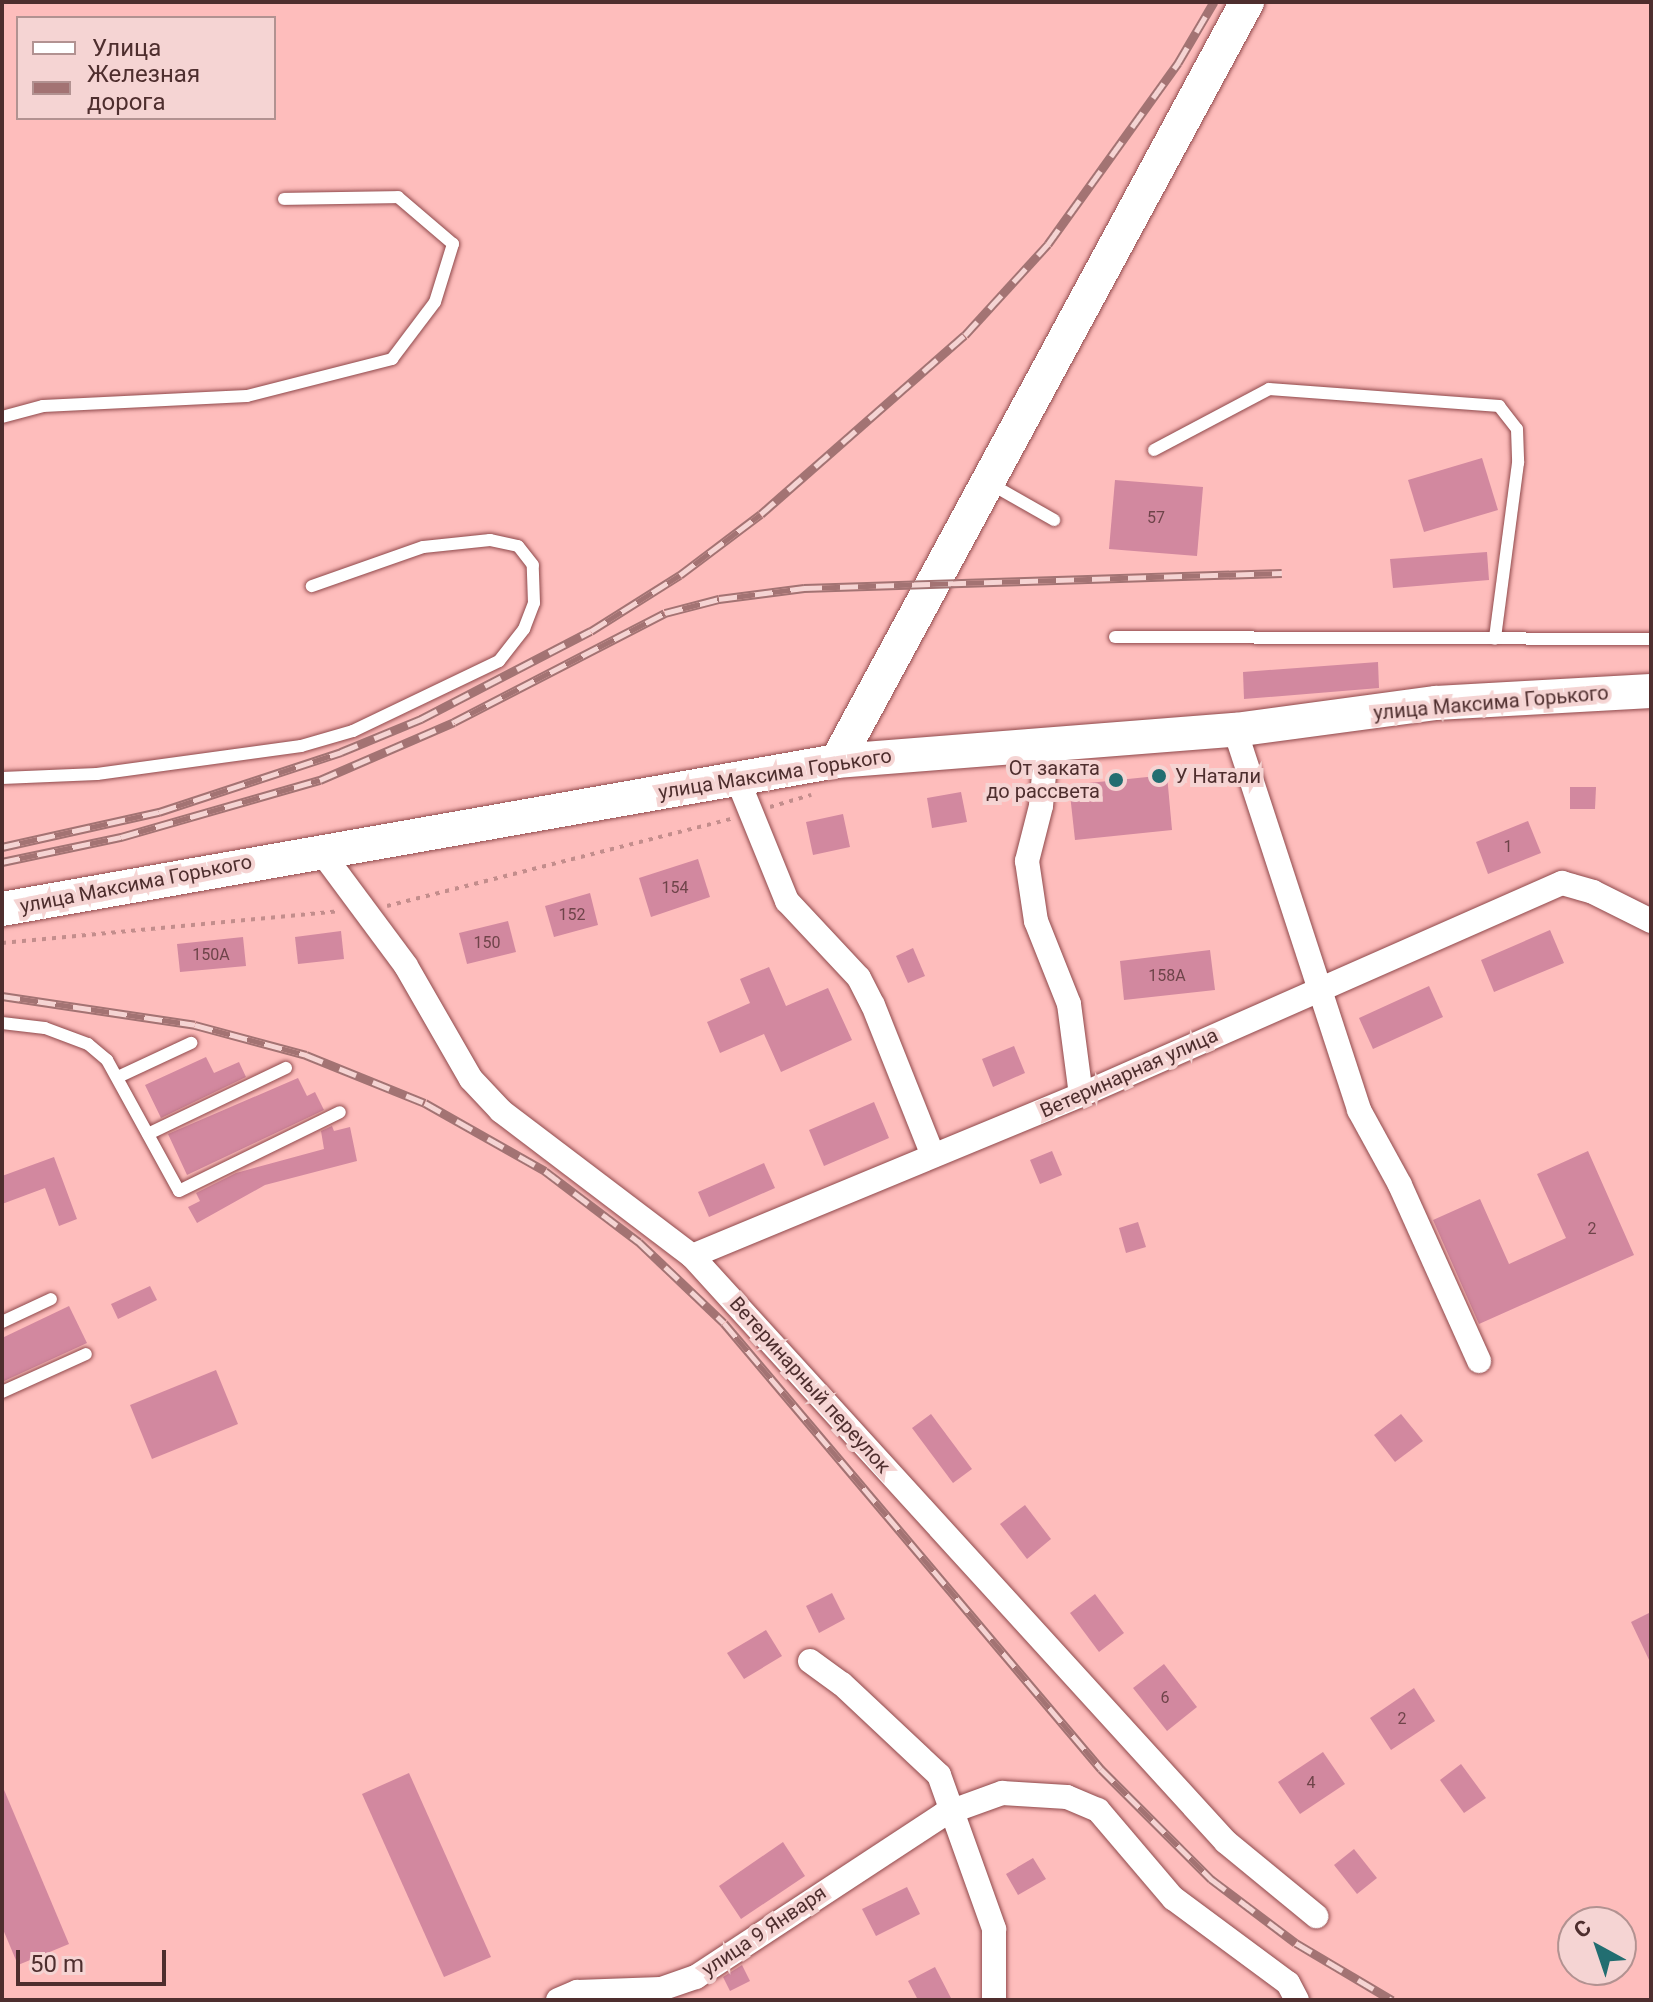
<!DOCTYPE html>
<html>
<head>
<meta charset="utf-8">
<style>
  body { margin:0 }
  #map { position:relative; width:1653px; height:2002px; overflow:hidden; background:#febdbc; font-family:Roboto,sans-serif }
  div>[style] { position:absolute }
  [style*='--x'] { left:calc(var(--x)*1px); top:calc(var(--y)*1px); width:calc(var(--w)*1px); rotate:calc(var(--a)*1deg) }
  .building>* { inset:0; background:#d2889f }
  .path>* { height:4px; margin-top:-2px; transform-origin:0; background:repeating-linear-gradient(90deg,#c38d8c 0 4px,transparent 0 10px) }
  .roads { filter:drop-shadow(0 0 2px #8f494b) drop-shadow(0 0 2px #8f494b) }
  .lane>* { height:12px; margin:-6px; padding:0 6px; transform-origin:6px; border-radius:6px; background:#fff }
  .street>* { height:24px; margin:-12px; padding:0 12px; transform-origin:12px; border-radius:12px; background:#fff }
  .secondary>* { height:34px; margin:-17px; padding:0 17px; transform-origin:17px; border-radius:17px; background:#fff }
  .rail>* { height:9px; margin-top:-4.5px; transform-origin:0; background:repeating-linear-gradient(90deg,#f5d4d3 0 18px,#a37373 0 36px); box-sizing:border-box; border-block:2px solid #a37373 }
  .dots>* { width:22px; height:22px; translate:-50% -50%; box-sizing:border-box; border:4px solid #f5d4d3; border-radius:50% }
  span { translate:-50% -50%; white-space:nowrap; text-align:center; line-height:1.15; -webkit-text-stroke:8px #f5d4d3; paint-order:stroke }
  .number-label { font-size:16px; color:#6f444a }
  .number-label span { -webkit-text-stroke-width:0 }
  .street-label { font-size:20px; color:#4e2e2e }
  .poi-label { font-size:20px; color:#4e2e2e }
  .right { translate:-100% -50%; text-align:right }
  .left { translate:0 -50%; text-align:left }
  .frame { position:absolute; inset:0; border:4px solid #4e2e2e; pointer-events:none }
  .legend { position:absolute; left:16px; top:16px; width:260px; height:104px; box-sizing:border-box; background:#f5d4d3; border:2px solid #b29291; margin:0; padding:10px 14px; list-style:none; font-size:24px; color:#4e2e2e }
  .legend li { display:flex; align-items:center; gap:16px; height:40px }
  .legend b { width:40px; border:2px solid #b29291 }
  .north { position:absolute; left:1557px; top:1906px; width:80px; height:80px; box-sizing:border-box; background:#f5d4d3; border:2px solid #b29291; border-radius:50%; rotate:320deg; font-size:22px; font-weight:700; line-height:32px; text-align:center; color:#4e2e2e }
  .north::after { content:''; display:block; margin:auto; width:28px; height:36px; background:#226e71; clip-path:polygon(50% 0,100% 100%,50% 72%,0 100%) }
  .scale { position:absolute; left:16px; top:1950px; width:150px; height:36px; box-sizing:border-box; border:4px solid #4e2e2e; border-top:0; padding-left:10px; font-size:24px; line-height:28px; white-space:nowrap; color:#4e2e2e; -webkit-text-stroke:6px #f5d4d3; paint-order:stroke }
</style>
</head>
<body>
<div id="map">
  <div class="building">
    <div style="clip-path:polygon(1482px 458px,1498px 510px,1424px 532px,1408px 480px)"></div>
    <div style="clip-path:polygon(1115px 480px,1203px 487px,1197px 556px,1109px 549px)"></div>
    <div style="clip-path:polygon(1487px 552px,1489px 580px,1393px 588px,1390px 559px)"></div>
    <div style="clip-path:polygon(1378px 662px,1379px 688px,1244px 699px,1243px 672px)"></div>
    <div style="clip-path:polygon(1167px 775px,1172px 830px,1075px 840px,1069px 785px)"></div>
    <div style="clip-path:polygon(1570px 787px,1596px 787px,1595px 809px,1570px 809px)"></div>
    <div style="clip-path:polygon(961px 792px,967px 822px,932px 828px,927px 798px)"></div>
    <div style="clip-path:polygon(843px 814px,850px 847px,813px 855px,806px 822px)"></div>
    <div style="clip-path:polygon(1528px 821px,1541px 853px,1488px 874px,1476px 842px)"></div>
    <div style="clip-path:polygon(698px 859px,710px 897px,651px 917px,639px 878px)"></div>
    <div style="clip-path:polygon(590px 893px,598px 925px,554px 937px,545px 906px)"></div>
    <div style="clip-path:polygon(508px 921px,516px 952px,467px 964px,459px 933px)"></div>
    <div style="clip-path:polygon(1550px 930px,1564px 963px,1494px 992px,1481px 960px)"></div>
    <div style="clip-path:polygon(341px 931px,344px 959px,298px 964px,295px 937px)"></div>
    <div style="clip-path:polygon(243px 937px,246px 966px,180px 972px,177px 944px)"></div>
    <div style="clip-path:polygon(913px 948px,925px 976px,908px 983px,896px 956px)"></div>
    <div style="clip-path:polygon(1210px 950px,1215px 990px,1124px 1000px,1120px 961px)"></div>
    <div style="clip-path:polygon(769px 967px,786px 1006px,828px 988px,852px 1040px,781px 1072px,764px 1034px,720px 1053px,707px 1022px,750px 1003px,740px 979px)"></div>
    <div style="clip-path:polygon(1429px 986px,1443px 1017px,1373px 1049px,1359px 1018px)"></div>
    <div style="clip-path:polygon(1014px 1046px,1025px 1073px,993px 1087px,982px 1059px)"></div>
    <div style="clip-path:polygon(206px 1057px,214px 1073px,239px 1062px,246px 1077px,161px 1118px,145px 1085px)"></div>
    <div style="clip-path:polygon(298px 1078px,307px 1096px,315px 1092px,324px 1110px,187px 1175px,168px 1134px)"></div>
    <div style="clip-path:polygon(874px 1102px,889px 1138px,824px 1166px,809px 1130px)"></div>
    <div style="clip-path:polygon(332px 1126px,334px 1131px,350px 1127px,357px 1161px,265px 1185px,197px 1223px,188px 1207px,200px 1201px,196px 1193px,236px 1173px,324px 1149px,321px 1131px)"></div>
    <div style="clip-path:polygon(1052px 1151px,1062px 1175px,1040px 1184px,1030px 1160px)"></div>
    <div style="clip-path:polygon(1588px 1151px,1634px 1255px,1479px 1324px,1433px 1220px,1480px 1199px,1509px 1264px,1566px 1238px,1537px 1174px)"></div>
    <div style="clip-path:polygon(54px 1157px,77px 1219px,59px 1226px,45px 1188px,2px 1204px,2px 1176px)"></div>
    <div style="clip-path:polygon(764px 1163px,775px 1188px,709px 1217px,698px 1192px)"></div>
    <div style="clip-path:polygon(1138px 1222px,1146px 1247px,1126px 1253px,1119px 1228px)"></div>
    <div style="clip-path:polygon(150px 1286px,157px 1300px,118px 1319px,111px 1304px)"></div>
    <div style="clip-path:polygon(69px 1306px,87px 1343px,2px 1382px,2px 1338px)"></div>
    <div style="clip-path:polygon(216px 1370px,238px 1424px,152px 1459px,130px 1405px)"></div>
    <div style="clip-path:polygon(931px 1414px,972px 1469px,953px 1483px,912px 1428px)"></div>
    <div style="clip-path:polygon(1401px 1414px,1423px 1441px,1395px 1462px,1374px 1435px)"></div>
    <div style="clip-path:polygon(1025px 1505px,1051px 1539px,1027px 1559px,1000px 1524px)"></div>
    <div style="clip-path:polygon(832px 1593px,845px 1619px,819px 1633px,806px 1606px)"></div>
    <div style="clip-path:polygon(1095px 1594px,1124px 1633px,1099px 1652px,1070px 1613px)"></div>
    <div style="clip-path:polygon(1651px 1612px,1651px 1664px,1631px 1622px)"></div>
    <div style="clip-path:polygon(766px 1630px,782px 1656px,744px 1679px,727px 1653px)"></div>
    <div style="clip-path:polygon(1164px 1664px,1197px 1707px,1167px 1731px,1133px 1688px)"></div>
    <div style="clip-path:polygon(1414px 1688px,1435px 1721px,1391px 1750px,1370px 1718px)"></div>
    <div style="clip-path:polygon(1323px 1752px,1345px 1784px,1300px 1814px,1278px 1782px)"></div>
    <div style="clip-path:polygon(1461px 1764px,1486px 1798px,1464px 1813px,1440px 1780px)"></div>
    <div style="clip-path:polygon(409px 1773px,491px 1957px,444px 1977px,362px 1794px)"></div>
    <div style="clip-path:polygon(2px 1785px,69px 1944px,18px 1965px,2px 1927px)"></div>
    <div style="clip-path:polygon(783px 1842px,805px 1876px,741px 1919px,719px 1886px)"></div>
    <div style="clip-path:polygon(1354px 1849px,1377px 1878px,1357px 1894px,1334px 1865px)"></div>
    <div style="clip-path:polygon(1033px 1858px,1046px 1879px,1018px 1895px,1006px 1874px)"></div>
    <div style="clip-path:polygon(907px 1887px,920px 1914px,876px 1936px,862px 1909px)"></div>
    <div style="clip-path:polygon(742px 1965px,750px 1981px,730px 1991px,723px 1977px)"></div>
    <div style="clip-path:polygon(935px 1967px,952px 2000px,918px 2000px,908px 1981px)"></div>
  </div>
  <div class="path">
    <div style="--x:770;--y:807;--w:43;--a:-16.3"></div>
    <div style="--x:387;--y:906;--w:355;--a:-14.2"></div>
    <div style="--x:2;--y:943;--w:338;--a:-5.4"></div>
  </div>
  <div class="roads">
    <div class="lane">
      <div style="--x:2;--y:417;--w:42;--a:-15"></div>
      <div style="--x:43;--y:406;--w:204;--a:-2.8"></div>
      <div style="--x:247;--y:396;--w:150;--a:-14.3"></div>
      <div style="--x:392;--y:359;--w:71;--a:-53"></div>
      <div style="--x:435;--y:302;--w:61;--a:-72.8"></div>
      <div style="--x:453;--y:244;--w:72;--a:-139.5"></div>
      <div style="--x:398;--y:197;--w:114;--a:179"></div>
      <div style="--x:1154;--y:450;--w:130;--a:-27.9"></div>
      <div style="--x:1269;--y:389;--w:231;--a:4.2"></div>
      <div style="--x:1499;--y:406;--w:29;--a:52"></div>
      <div style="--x:1517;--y:429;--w:34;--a:88"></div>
      <div style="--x:1518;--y:463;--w:177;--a:97.5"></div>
      <div style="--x:989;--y:483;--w:75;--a:29.6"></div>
      <div style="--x:1115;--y:637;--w:536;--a:0.21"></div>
      <div style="--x:2;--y:778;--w:95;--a:-2.4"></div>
      <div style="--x:97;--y:774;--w:206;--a:-7.8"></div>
      <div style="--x:301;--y:746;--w:54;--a:-16.1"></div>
      <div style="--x:353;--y:731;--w:162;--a:-25.6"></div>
      <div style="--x:499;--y:661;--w:41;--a:-52"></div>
      <div style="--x:524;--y:629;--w:28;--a:-69"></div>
      <div style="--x:534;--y:603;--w:38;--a:-92"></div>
      <div style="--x:533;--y:565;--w:24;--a:-128"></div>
      <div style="--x:518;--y:546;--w:29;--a:-168"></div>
      <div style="--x:490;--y:540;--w:67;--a:174"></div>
      <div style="--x:423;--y:547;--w:118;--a:160.6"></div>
      <div style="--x:2;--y:1023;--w:43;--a:6.6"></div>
      <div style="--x:45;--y:1028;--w:46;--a:20.4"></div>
      <div style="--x:88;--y:1044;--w:25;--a:40"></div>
      <div style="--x:107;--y:1060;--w:149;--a:61.2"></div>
      <div style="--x:179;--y:1191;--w:179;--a:-26.1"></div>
      <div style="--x:118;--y:1077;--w:81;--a:-25"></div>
      <div style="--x:148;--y:1134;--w:153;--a:-25.6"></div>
      <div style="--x:2;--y:1322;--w:54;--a:-25.1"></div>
      <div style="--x:2;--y:1392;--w:92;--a:-24.3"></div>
    </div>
    <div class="street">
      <div style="--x:1235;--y:730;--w:400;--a:71.9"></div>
      <div style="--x:1359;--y:1110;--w:85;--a:61.3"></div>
      <div style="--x:1400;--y:1185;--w:193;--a:65.8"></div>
      <div style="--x:1047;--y:744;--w:62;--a:95.5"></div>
      <div style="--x:1041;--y:806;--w:57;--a:104.3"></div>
      <div style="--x:1027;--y:861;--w:61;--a:81.5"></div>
      <div style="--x:1036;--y:921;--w:89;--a:68.3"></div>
      <div style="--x:1069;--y:1004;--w:92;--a:82.5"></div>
      <div style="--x:737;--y:778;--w:133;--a:67.9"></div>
      <div style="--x:787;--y:901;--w:105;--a:46.9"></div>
      <div style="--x:859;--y:978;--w:30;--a:63"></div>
      <div style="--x:873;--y:1005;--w:162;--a:68.3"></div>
      <div style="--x:320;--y:850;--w:144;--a:53.4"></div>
      <div style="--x:406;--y:966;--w:130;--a:60.1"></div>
      <div style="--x:471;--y:1079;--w:44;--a:46.8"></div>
      <div style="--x:501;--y:1111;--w:240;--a:37.2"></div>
      <div style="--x:692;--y:1256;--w:793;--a:47.66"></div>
      <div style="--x:1226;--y:1842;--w:117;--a:39.4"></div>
      <div style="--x:692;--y:1256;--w:421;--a:-22.5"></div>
      <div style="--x:1081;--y:1095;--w:526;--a:-23.79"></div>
      <div style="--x:1562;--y:883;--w:32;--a:16"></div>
      <div style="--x:1593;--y:892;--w:65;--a:26.6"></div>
      <div style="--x:810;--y:1661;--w:39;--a:36"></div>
      <div style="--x:842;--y:1684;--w:133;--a:43.2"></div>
      <div style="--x:939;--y:1775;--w:164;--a:70.3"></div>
      <div style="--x:994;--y:1929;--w:71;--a:90"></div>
      <div style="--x:558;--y:2000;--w:21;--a:-23"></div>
      <div style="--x:577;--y:1992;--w:84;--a:-2"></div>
      <div style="--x:661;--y:1989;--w:37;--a:-19"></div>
      <div style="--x:696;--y:1977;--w:297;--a:-33.3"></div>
      <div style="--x:944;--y:1814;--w:62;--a:-19.9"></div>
      <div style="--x:1002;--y:1793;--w:65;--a:3.5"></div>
      <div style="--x:1067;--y:1797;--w:34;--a:23"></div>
      <div style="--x:1098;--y:1810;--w:116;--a:49.6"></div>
      <div style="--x:1173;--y:1898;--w:143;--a:36.5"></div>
      <div style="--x:1288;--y:1983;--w:19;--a:62"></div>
    </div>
    <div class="secondary">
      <div style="--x:837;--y:761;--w:863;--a:-61.62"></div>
      <div style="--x:2;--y:909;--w:848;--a:-10.05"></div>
      <div style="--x:837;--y:761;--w:399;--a:-4.5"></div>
      <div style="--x:1235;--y:730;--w:203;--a:-7.7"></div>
      <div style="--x:1436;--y:703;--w:215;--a:-3.2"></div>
    </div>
  </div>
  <div class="rail">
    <div style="--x:2;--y:847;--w:161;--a:-12.6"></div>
    <div style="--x:159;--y:812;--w:192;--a:-18.2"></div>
    <div style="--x:341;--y:752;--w:87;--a:-22.4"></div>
    <div style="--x:421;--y:719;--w:191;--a:-27.4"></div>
    <div style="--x:591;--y:631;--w:105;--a:-32.2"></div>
    <div style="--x:680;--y:575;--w:101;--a:-37"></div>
    <div style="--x:761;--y:514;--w:271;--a:-41.3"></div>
    <div style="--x:965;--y:335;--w:123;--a:-47.6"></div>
    <div style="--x:1048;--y:244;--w:223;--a:-54.3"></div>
    <div style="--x:1178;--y:63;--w:71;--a:-59.5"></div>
    <div style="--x:2;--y:862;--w:122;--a:-11.9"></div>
    <div style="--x:121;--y:837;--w:207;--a:-16"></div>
    <div style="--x:320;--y:780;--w:146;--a:-23.4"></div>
    <div style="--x:454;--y:722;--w:237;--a:-27.3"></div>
    <div style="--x:665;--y:613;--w:56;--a:-14.5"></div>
    <div style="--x:719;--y:599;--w:86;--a:-7.4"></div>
    <div style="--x:804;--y:588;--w:478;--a:-1.8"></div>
    <div style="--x:2;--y:996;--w:195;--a:8.5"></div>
    <div style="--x:195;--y:1025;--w:115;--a:15.1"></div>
    <div style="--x:306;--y:1055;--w:128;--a:22"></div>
    <div style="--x:425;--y:1103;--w:138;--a:29.5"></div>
    <div style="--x:545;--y:1171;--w:118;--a:37.1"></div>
    <div style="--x:639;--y:1242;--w:117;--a:43.6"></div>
    <div style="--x:724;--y:1323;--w:584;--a:49.79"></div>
    <div style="--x:1101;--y:1769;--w:156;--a:45"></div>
    <div style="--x:1211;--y:1879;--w:106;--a:37"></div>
    <div style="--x:1296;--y:1943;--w:112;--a:30.7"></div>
  </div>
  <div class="dots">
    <div style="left:1159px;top:776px;background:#226e71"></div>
    <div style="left:1116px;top:780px;background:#226e71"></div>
  </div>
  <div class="number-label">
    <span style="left:1156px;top:518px">57</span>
    <span style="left:1508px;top:847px">1</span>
    <span style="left:675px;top:888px">154</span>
    <span style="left:572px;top:915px">152</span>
    <span style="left:487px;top:943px">150</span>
    <span style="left:211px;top:955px">150А</span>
    <span style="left:1167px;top:976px">158А</span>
    <span style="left:1592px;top:1229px">2</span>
    <span style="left:1165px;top:1698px">6</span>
    <span style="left:1402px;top:1719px">2</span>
    <span style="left:1311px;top:1783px">4</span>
  </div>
  <div class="street-label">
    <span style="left:1491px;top:703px;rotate:-5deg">улица Максима Горького</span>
    <span style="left:775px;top:774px;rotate:-9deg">улица Максима Горького</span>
    <span style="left:136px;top:884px;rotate:-11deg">улица Максима Горького</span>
    <span style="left:1129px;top:1073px;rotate:-24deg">Ветеринарная улица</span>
    <span style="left:810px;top:1385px;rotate:48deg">Ветеринарный переулок</span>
    <span style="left:764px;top:1931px;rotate:-34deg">улица 9 Января</span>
  </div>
  <div class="poi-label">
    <span class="right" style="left:1100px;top:780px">От заката<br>до рассвета</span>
    <span class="left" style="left:1175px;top:776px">У Натали</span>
  </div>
  <div class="frame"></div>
  <ul class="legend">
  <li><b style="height:10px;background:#fff"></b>Улица</li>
  <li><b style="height:10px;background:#a37373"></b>Железная дорога</li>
  </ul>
  <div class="north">С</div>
  <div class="scale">50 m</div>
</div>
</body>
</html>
